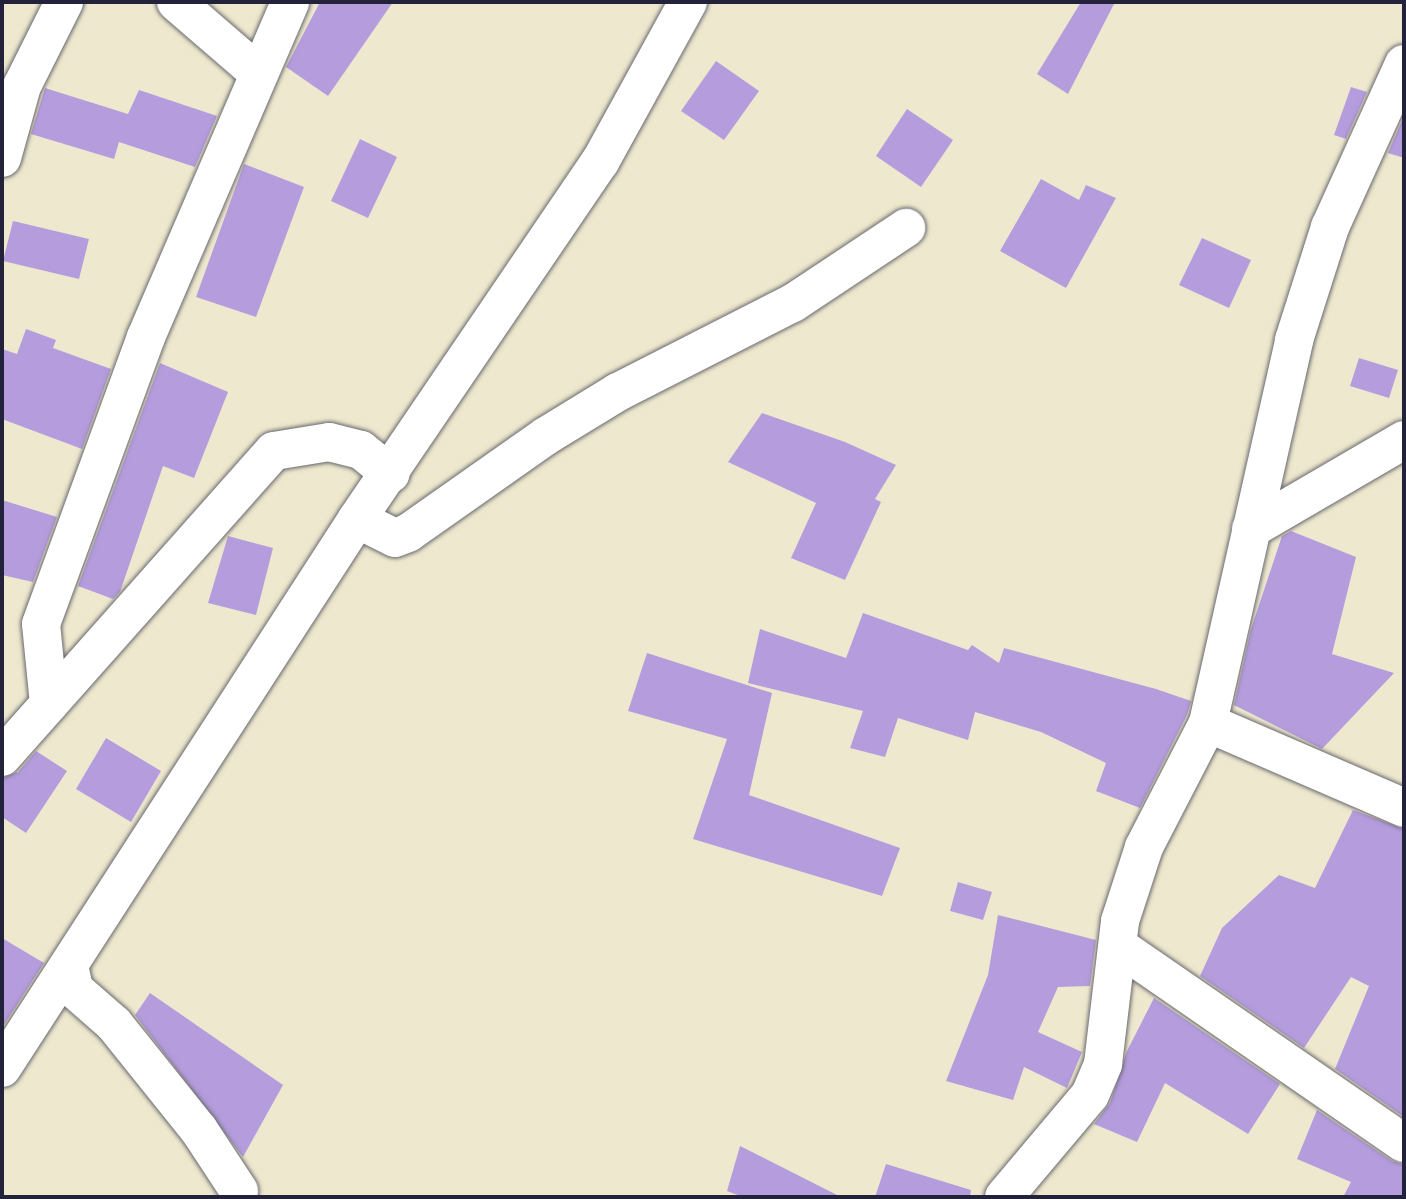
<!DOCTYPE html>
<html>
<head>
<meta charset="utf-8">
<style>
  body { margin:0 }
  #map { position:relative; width:1406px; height:1199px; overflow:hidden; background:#eee9ce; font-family:Pangolin,sans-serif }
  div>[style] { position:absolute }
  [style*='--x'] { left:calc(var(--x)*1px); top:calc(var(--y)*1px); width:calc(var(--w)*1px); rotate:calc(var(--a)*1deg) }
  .building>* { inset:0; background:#b59ddd }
  .roads { filter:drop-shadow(0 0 2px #69686e) drop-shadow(0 0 2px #69686e) }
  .minor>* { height:38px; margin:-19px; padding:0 19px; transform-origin:19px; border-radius:19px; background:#fff }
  span { translate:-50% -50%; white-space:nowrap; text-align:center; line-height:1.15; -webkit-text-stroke:5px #fbf7ec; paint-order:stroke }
  .frame { position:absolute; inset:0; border:4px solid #22223b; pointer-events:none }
</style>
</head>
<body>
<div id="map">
  <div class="building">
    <div style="clip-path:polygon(320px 2px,393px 2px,328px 96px,286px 67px)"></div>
    <div style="clip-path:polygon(1081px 2px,1115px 2px,1068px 94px,1037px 74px)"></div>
    <div style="clip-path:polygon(716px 61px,759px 91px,724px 140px,681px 111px)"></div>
    <div style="clip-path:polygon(1351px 87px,1367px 92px,1346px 139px,1334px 135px)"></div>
    <div style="clip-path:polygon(45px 88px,128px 114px,139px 90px,217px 116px,195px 167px,119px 142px,114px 159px,31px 134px)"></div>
    <div style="clip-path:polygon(907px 109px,953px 140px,921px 187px,876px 156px)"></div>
    <div style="clip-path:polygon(1404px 116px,1404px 158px,1388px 153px)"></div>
    <div style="clip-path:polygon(360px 139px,397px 157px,368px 218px,331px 201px)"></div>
    <div style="clip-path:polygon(244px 164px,304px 187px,256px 317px,196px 297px)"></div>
    <div style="clip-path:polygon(1041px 179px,1079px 200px,1086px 185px,1116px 198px,1066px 288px,1000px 251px)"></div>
    <div style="clip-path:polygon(13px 221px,89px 239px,79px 279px,3px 261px)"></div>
    <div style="clip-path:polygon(1202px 238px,1251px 260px,1229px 308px,1179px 285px)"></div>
    <div style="clip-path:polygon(26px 329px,56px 340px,53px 348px,111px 369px,82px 449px,2px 419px,2px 349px,17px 354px)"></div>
    <div style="clip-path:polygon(1359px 358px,1398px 370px,1389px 398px,1350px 386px)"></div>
    <div style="clip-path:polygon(160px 363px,228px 392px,194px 478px,163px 466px,120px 592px,113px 599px,78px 586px)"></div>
    <div style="clip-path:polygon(762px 413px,845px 442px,896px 465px,875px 499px,881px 502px,845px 580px,791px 558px,816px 503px,728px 462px)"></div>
    <div style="clip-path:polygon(2px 500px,57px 517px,33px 582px,2px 575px)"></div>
    <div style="clip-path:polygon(1291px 531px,1356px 557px,1332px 654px,1394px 673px,1322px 749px,1234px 705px,1251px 629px,1282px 536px)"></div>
    <div style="clip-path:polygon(228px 536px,273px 548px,256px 615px,208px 603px)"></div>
    <div style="clip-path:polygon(863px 613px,968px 650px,972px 645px,999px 663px,1004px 648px,1156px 689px,1191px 701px,1187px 715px,1140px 808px,1096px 791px,1106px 763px,1041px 732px,975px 712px,968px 740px,898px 718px,885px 757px,850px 748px,863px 711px,748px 683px,760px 629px,846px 658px)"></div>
    <div style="clip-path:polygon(647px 653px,772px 693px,749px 795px,900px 848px,882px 896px,693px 839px,727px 739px,628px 711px)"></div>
    <div style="clip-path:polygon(106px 738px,161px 771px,131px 822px,76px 789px)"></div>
    <div style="clip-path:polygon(36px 751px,67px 771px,26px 833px,2px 817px,2px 778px,18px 772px)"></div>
    <div style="clip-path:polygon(1353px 810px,1404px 829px,1404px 1117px,1335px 1069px,1369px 986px,1351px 977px,1304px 1048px,1200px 976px,1222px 928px,1279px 875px,1315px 888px)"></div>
    <div style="clip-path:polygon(958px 882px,992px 892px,983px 920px,950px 911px)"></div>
    <div style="clip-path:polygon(998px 915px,1096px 940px,1090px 986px,1058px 987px,1038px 1032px,1082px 1052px,1067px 1088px,1024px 1067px,1013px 1100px,946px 1081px,988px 975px)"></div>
    <div style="clip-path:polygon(2px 938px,44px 963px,2px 1028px)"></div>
    <div style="clip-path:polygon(150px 993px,283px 1085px,243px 1157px,135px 1015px)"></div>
    <div style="clip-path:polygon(1154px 998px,1280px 1084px,1248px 1134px,1165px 1083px,1137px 1142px,1094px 1124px,1110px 1103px,1127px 1051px)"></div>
    <div style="clip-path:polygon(1317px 1110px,1392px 1161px,1404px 1165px,1404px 1197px,1343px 1197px,1351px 1182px,1297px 1159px)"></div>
    <div style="clip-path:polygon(740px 1146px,841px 1197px,743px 1197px,727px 1191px)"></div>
    <div style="clip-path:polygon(886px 1164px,971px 1190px,970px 1197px,875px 1197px)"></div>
  </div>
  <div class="roads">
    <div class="minor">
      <div style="--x:176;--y:2;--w:107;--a:40.8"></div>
      <div style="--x:2;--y:158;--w:75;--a:-74.5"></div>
      <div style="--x:22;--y:86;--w:94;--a:-63.4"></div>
      <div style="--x:357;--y:519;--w:42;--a:26.6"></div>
      <div style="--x:395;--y:538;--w:14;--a:-21"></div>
      <div style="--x:408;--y:533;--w:169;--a:-35.1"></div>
      <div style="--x:546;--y:436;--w:84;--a:-31.4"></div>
      <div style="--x:618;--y:392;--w:196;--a:-27"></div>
      <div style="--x:793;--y:303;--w:136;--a:-33.6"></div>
      <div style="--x:1251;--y:529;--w:177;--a:-30.2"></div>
      <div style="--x:49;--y:704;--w:80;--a:-95.7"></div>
      <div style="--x:41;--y:624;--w:306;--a:-69.9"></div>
      <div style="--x:146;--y:337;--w:365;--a:-66.7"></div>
      <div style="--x:1208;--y:723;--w:214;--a:23.4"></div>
      <div style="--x:2;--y:757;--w:409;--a:-48.4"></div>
      <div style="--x:274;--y:451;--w:56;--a:-9.3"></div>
      <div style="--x:329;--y:442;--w:33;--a:14"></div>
      <div style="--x:361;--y:450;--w:38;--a:39"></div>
      <div style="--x:1118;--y:946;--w:347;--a:34.6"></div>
      <div style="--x:69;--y:965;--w:25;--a:78"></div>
      <div style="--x:74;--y:989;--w:53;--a:41.2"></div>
      <div style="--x:114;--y:1024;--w:136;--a:51.3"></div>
      <div style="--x:199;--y:1130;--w:73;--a:56.7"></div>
      <div style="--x:2;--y:1068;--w:654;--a:-57.11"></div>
      <div style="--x:357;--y:519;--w:432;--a:-55.8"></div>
      <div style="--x:600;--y:162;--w:183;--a:-61.2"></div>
      <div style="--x:1004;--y:1197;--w:133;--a:-49.9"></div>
      <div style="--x:1090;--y:1095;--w:34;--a:-67"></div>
      <div style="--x:1103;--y:1064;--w:144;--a:-83.2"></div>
      <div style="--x:1120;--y:921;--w:78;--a:-72"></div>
      <div style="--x:1144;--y:847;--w:140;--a:-62.7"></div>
      <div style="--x:1208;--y:723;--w:393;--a:-77.3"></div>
      <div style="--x:1294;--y:340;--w:119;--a:-72.3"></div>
      <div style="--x:1330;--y:227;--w:179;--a:-65.6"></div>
    </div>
  </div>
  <div class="frame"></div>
</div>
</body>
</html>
